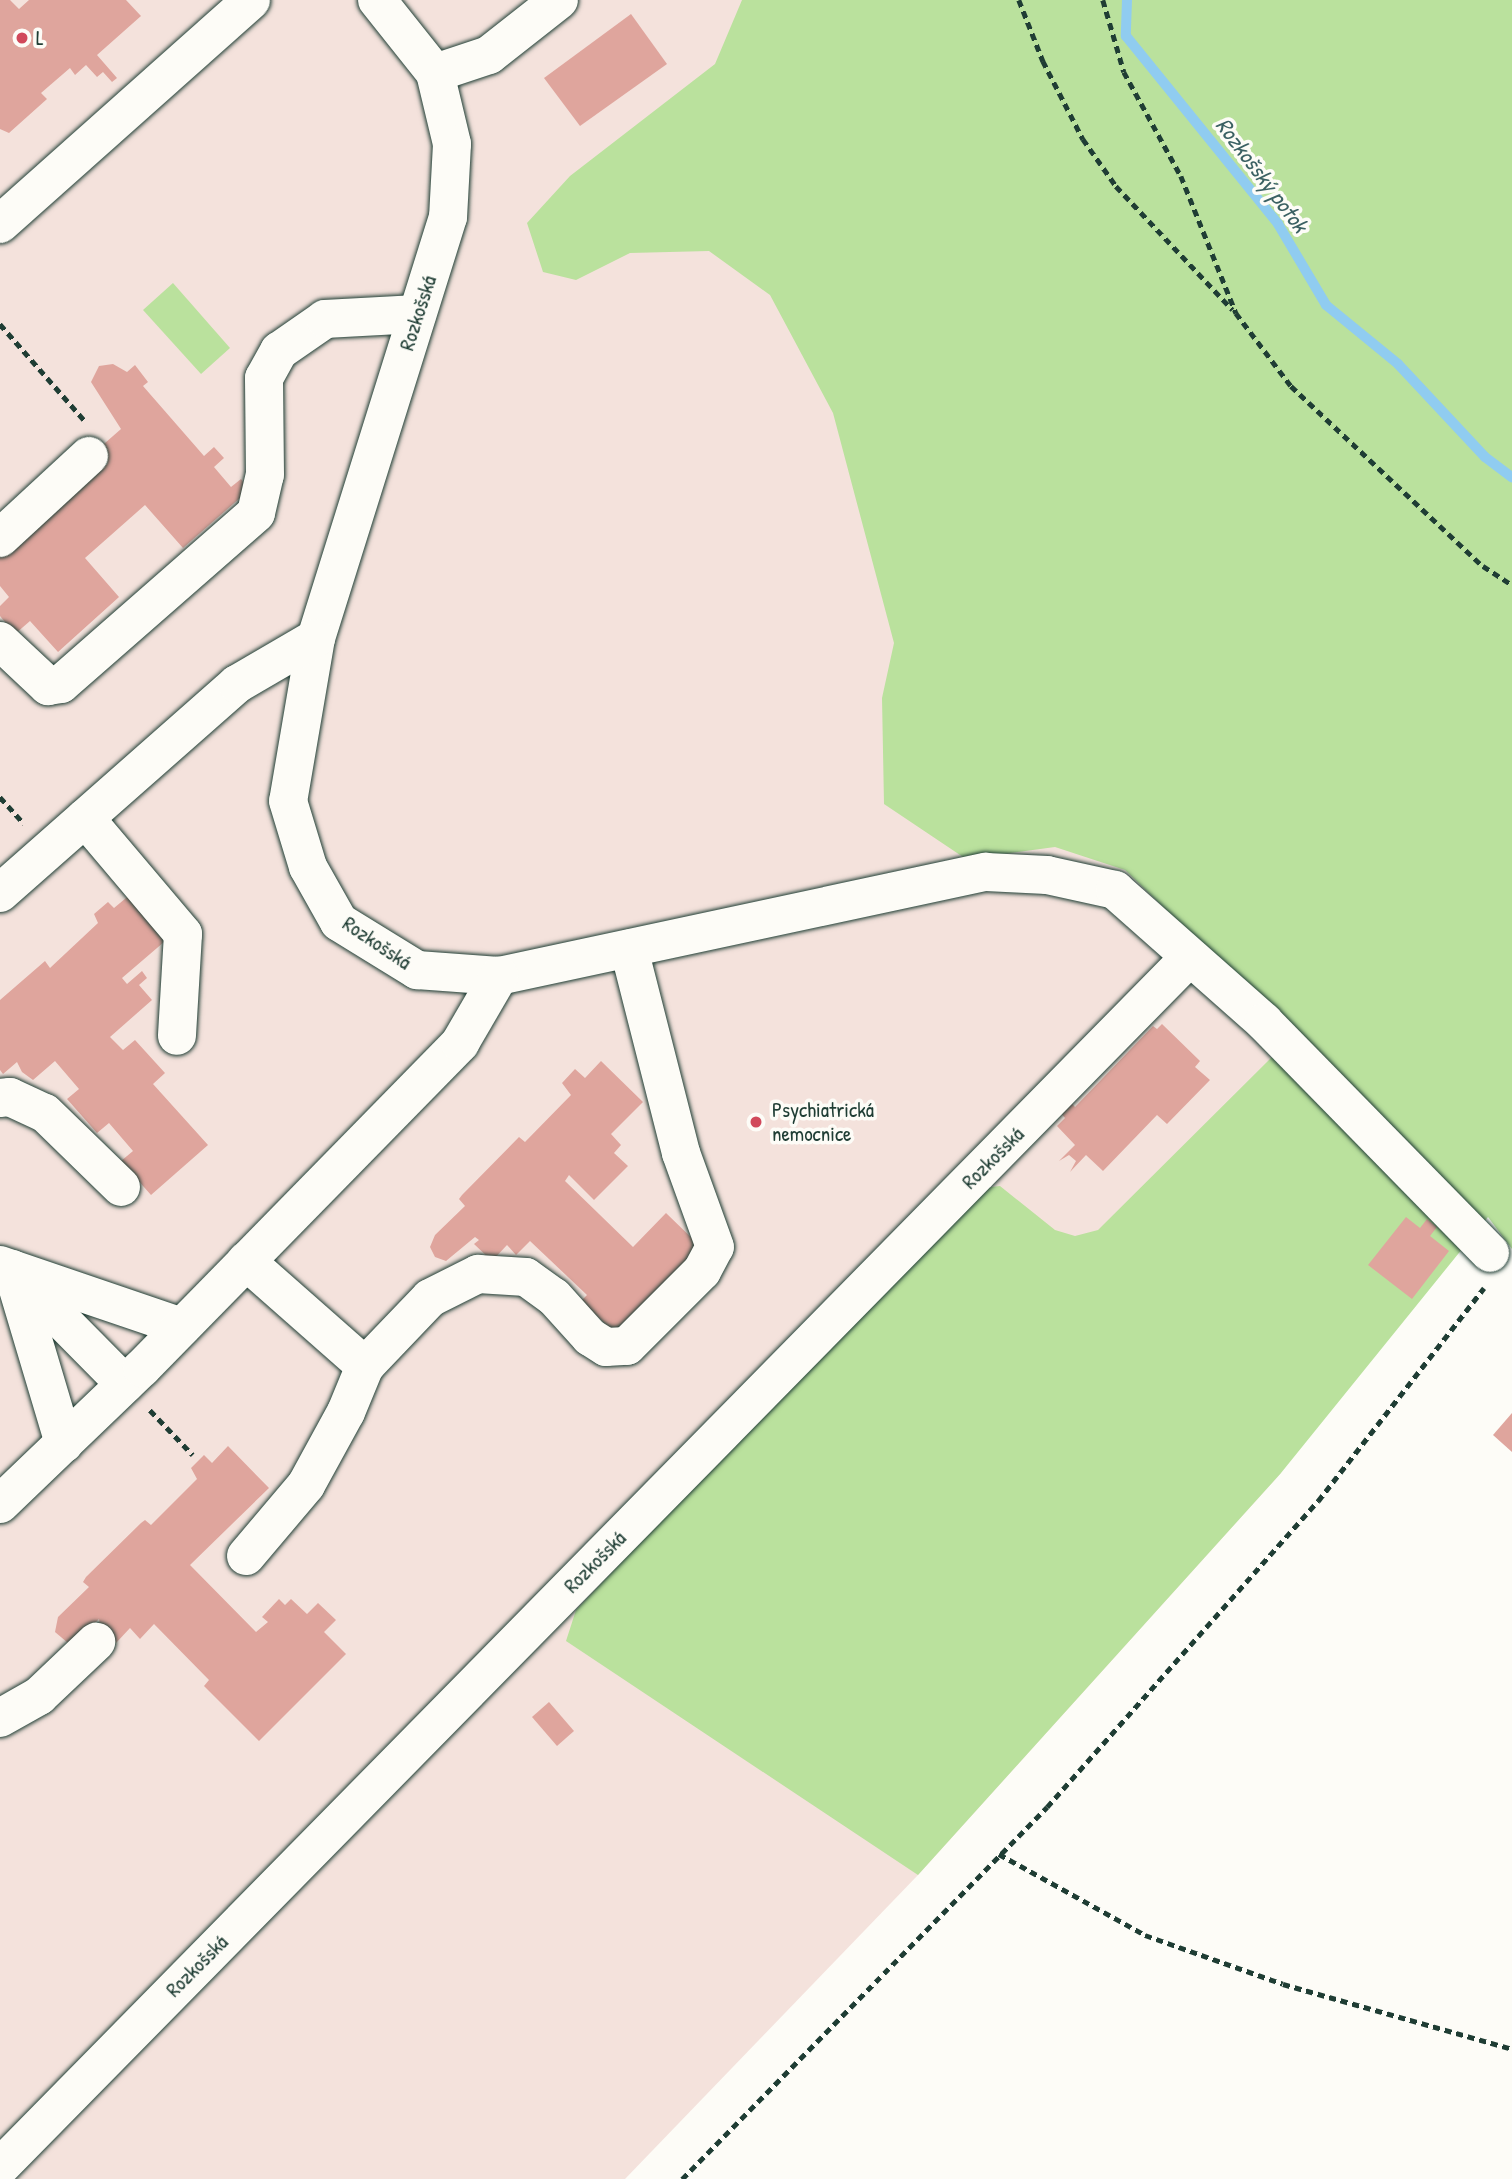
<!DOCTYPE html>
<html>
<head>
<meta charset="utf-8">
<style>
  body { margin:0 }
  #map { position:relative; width:1512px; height:2179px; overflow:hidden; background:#fdfcf7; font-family:"Patrick Hand",sans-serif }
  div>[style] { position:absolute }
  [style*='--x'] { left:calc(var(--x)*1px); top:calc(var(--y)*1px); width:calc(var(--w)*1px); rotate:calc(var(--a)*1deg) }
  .built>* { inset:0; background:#f4e2dc }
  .green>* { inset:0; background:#bae19d }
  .stream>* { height:10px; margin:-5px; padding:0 5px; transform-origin:5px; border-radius:5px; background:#90ccf0 }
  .building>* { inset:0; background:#dfa59d }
  .path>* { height:4.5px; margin-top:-2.25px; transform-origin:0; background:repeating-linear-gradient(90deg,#1f3d34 0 7px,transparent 0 12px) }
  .roads { filter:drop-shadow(0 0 2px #1f3d34) drop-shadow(0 0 2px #1f3d34) }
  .minor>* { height:38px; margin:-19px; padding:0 19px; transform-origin:19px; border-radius:19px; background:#fdfcf7 }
  .dots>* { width:19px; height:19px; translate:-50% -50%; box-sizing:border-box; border:4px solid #fdfcf7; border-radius:50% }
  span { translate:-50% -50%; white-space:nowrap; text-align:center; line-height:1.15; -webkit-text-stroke:7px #fdfcf7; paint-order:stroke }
  .poi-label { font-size:21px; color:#1f3d34 }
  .left { translate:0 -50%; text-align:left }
  .street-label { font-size:21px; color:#1f3d34 }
  .water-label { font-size:23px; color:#3b6163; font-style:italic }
</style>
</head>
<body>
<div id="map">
  <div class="built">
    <div style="clip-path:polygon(0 0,870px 0,1370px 1038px,1281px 1473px,918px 1875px,625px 2179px,0 2179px)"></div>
  </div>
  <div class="green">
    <div style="clip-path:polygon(742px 0,1512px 0,1512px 1249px,1488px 1217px,1281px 1473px,918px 1875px,566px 1641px,576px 1610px,965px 1202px,983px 1188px,1000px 1186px,1055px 1230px,1075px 1236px,1098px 1230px,1295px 1034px,1125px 870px,1055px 847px,966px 859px,884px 804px,882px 698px,894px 643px,833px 413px,770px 295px,709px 251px,630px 253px,576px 280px,543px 272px,527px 223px,570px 176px,715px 64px)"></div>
    <div style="clip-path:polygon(173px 283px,230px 348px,201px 374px,143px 310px)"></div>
  </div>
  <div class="stream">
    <div style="--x:1127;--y:0;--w:36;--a:92"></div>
    <div style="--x:1126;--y:36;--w:242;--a:51"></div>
    <div style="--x:1278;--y:224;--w:94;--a:59.3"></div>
    <div style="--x:1326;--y:305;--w:93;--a:39.3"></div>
    <div style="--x:1398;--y:364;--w:127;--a:46.9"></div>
    <div style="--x:1485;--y:457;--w:34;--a:37"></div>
  </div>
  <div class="building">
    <div style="clip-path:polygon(0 0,10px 0,19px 9px,29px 0,126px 0,141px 16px,97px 55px,117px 78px,112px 82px,103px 72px,97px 77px,86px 65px,75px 75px,70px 68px,41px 93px,47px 99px,9px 133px,0 129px)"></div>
    <div style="clip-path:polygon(631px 14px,667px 64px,580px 126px,544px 78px)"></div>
    <div style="clip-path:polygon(113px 364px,127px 372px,135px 365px,148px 382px,143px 386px,204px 456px,214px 447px,224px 458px,214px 467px,231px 487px,241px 479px,249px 490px,183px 548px,145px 505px,85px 558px,119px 597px,58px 652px,30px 621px,15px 634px,0 616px,0 606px,9px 597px,0 586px,0 550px,21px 540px,108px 463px,97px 450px,121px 429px,91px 382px,99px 366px)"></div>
    <div style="clip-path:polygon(132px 893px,171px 936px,122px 978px,127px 984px,142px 971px,147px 978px,139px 985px,152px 1000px,110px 1037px,123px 1050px,135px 1040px,165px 1073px,153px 1084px,208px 1145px,151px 1195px,121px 1161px,133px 1151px,109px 1123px,97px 1133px,67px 1099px,79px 1089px,55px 1061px,33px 1080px,22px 1072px,17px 1062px,3px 1074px,0 1070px,0 1000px,45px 961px,50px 968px,98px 923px,94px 914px,108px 902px,114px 908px)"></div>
    <div style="clip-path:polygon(1162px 1024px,1200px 1061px,1195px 1067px,1210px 1080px,1167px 1124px,1157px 1115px,1103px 1171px,1086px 1155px,1070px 1172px,1076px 1161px,1069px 1155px,1059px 1161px,1075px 1145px,1057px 1126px,1065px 1118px,1059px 1111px,1069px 1100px,1075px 1107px,1153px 1026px,1157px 1029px)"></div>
    <div style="clip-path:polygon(601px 1061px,643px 1102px,611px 1134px,621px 1145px,614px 1153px,628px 1166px,594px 1200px,569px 1175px,565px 1181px,633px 1247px,666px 1213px,700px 1246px,616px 1334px,581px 1301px,587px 1295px,530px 1241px,516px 1255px,507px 1245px,492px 1261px,474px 1244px,479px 1240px,475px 1237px,446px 1261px,435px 1257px,430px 1247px,435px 1235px,465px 1206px,459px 1199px,462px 1195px,519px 1137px,525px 1142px,571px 1095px,562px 1083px,575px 1069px,585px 1078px)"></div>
    <div style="clip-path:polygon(1406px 1217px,1420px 1228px,1427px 1219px,1437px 1227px,1430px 1236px,1449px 1251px,1412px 1299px,1368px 1265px)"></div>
    <div style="clip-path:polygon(1512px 1413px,1512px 1452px,1493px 1435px)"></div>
    <div style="clip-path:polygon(228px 1446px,269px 1488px,190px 1565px,256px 1632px,268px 1622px,262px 1617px,279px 1599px,285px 1605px,291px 1599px,307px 1614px,318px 1603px,336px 1620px,324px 1632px,346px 1654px,259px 1741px,204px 1686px,209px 1680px,154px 1624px,140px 1639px,130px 1628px,116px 1643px,100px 1627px,99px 1619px,79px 1639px,68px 1643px,55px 1632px,58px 1617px,89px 1587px,83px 1582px,86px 1577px,141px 1523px,145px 1520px,151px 1525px,197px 1479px,191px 1468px,204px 1455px,212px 1463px)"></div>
    <div style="clip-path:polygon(549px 1702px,574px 1731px,557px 1746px,532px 1717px)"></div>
  </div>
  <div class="path">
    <div style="--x:1019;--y:0;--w:66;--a:68.5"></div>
    <div style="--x:1043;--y:61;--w:88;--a:62.9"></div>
    <div style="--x:1083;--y:139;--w:57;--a:54.9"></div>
    <div style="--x:1116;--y:186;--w:170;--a:46.7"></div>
    <div style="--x:1103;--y:0;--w:75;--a:73.7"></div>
    <div style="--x:1124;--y:72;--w:119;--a:61.3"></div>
    <div style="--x:1181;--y:176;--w:148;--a:68.1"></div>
    <div style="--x:1236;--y:313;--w:91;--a:53"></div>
    <div style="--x:1291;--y:386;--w:263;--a:43.2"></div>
    <div style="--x:1483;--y:566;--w:35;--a:33"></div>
    <div style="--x:0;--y:324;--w:129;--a:48.8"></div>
    <div style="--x:0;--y:797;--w:36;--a:48"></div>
    <div style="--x:150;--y:1410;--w:62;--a:46.3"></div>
    <div style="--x:999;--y:1854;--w:167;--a:29"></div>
    <div style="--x:1145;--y:1935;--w:146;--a:19.5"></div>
    <div style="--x:1283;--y:1984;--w:238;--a:15.8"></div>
    <div style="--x:682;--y:2179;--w:521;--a:-45.54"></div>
    <div style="--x:1047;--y:1807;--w:409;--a:-48.5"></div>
    <div style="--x:1318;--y:1501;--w:270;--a:-52.1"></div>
  </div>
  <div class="roads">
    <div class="minor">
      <div style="--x:377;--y:0;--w:93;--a:51.5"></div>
      <div style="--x:435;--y:73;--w:73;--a:76.5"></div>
      <div style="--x:452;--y:144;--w:73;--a:93.1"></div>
      <div style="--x:448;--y:217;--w:441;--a:107.4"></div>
      <div style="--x:316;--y:638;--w:165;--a:99.7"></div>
      <div style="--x:288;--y:801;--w:69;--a:73.1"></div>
      <div style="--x:308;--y:867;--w:63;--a:60.6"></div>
      <div style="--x:339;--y:922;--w:92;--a:31.6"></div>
      <div style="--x:417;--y:970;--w:82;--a:4.2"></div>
      <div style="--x:499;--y:976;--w:498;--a:-12.1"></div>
      <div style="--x:986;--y:872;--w:61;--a:2.8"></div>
      <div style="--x:1047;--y:875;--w:70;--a:12.4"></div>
      <div style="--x:1115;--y:890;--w:199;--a:41.5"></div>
      <div style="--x:1264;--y:1022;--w:323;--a:45.6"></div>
      <div style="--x:435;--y:73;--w:57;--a:-18.4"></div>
      <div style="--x:489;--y:55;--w:89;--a:-38.2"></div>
      <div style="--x:0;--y:224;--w:336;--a:-41.7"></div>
      <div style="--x:0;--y:538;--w:121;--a:-42.7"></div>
      <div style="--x:0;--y:641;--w:66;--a:43.2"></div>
      <div style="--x:48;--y:686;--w:13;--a:-9"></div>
      <div style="--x:61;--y:684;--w:259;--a:-41.2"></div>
      <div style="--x:256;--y:513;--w:39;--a:-77"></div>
      <div style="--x:265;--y:475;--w:97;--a:-90.6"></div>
      <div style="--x:264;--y:378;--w:31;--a:-61"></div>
      <div style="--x:279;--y:351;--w:56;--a:-34.8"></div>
      <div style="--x:325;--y:319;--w:92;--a:-3.1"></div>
      <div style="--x:85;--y:818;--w:152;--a:49.8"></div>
      <div style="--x:183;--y:934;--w:102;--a:93.4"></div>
      <div style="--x:0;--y:893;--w:316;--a:-41.4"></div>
      <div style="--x:237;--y:684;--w:91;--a:-30.2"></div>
      <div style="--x:0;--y:1098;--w:10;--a:-6"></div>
      <div style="--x:10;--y:1097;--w:38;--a:25"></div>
      <div style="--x:45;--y:1113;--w:106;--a:44.2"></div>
      <div style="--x:246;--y:1261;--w:159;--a:41.4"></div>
      <div style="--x:0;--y:1265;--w:192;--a:18.8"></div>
      <div style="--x:12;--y:1269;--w:182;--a:73.4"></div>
      <div style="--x:18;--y:1276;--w:152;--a:45.3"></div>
      <div style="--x:0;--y:1504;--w:197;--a:-43.8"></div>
      <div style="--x:142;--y:1368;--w:455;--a:-45.6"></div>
      <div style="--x:460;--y:1043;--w:78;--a:-59.8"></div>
      <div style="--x:246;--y:1556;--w:93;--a:-49.8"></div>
      <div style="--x:306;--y:1485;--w:83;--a:-61.3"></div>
      <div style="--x:346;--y:1412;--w:50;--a:-67.6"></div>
      <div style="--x:365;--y:1366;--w:94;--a:-46.3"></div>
      <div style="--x:430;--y:1298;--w:54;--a:-26.6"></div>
      <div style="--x:478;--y:1274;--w:48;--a:3.6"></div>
      <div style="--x:526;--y:1277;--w:34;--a:36"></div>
      <div style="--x:554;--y:1297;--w:54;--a:48"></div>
      <div style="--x:590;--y:1337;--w:19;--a:32"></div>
      <div style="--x:606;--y:1347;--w:21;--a:-3"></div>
      <div style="--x:627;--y:1346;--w:106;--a:-45"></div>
      <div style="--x:702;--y:1271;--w:27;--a:-62"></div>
      <div style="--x:715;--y:1247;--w:100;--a:-109.9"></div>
      <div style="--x:681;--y:1153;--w:211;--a:-104.3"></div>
      <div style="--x:0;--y:1718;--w:45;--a:-29.4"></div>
      <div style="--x:39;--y:1696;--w:79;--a:-43.5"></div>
      <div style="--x:0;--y:2167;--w:1697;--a:-45.48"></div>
    </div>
  </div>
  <div class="dots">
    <div style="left:22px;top:38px;background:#d1495b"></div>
    <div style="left:756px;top:1122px;background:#d1495b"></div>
  </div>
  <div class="poi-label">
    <span class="left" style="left:36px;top:38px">L</span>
    <span class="left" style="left:772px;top:1122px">Psychiatrická<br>nemocnice</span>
  </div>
  <div class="street-label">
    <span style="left:418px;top:313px;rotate:-72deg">Rozkošská</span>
    <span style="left:377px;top:943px;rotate:34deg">Rozkošská</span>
    <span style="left:993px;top:1158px;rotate:-45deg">Rozkošská</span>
    <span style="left:595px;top:1562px;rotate:-45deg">Rozkošská</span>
    <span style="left:197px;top:1966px;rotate:-45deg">Rozkošská</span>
  </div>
  <div class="water-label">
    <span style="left:1262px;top:175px;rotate:53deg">Rozkošský potok</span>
  </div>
</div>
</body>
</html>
